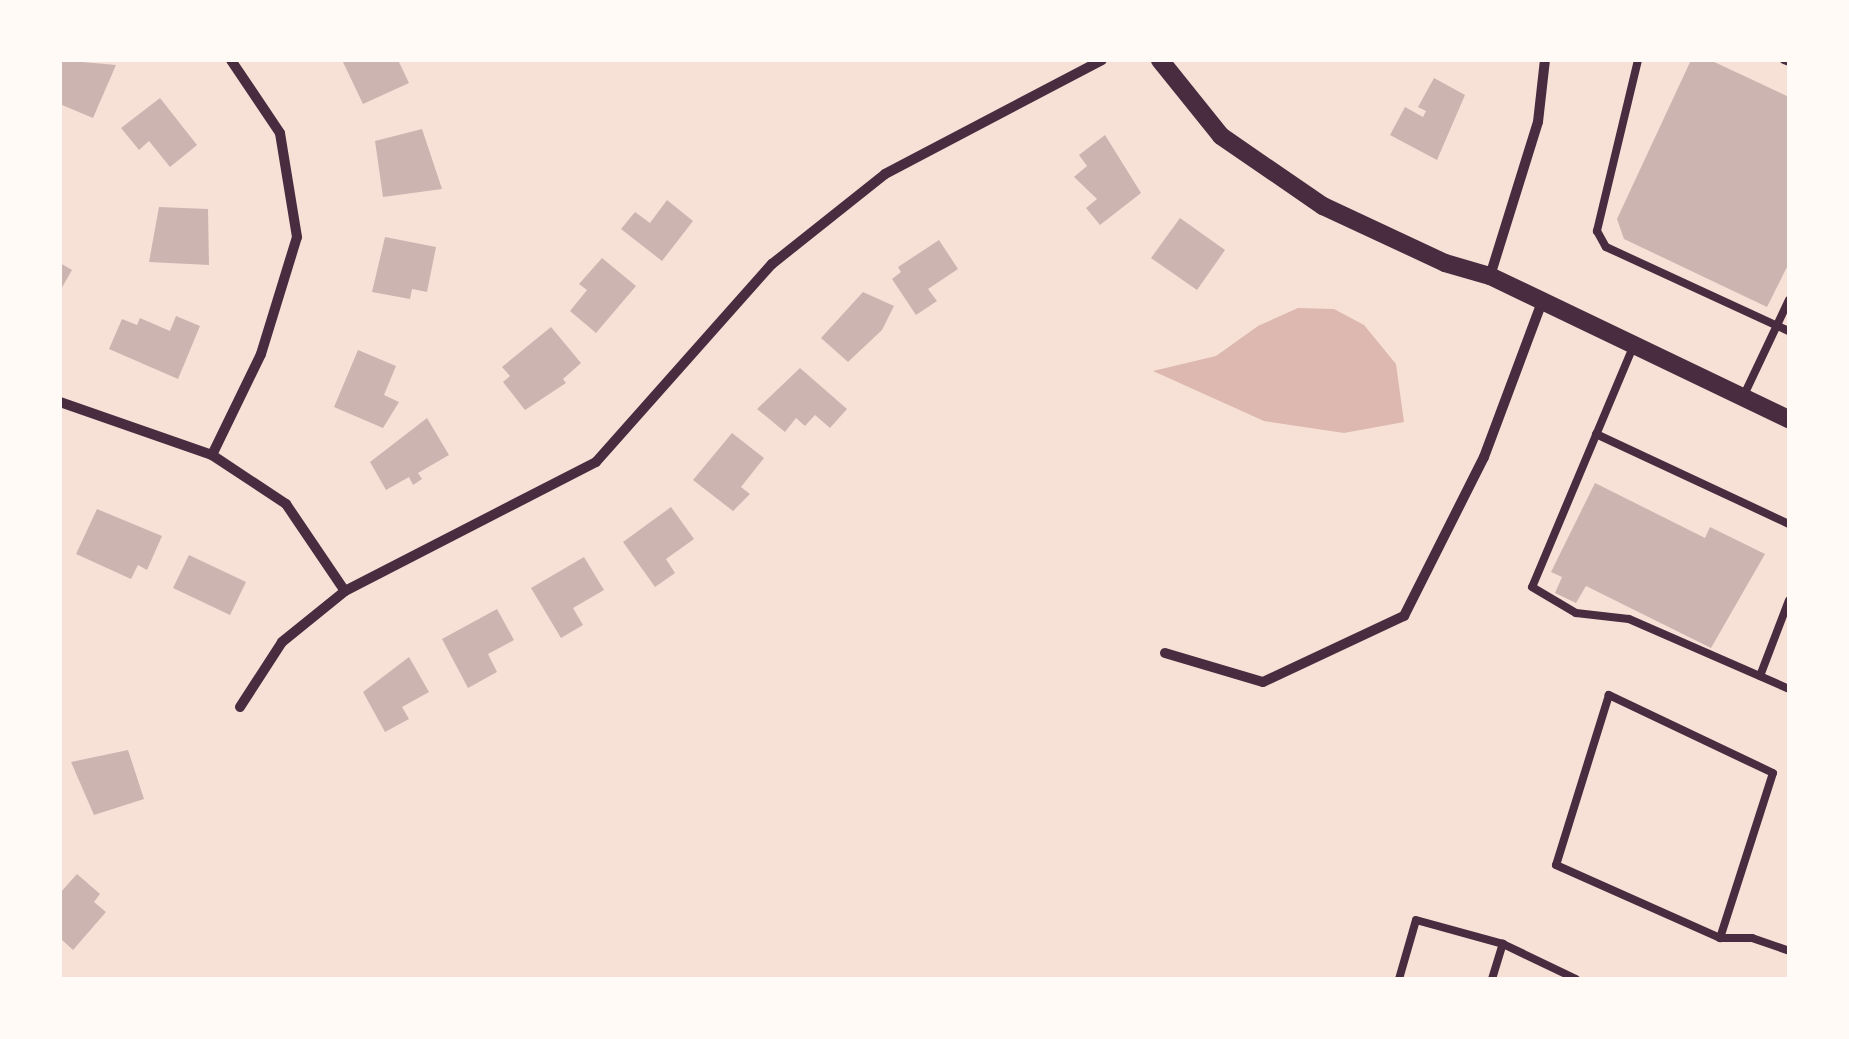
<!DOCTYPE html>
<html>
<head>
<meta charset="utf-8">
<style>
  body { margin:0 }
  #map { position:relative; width:1849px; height:1039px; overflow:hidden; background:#f7e1d7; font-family:"Noto Sans",sans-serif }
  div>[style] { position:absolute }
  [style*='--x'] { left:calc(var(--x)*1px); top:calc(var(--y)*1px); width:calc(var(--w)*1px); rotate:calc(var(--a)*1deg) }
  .water>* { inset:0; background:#dcb8b0 }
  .building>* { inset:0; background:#ccb4b1 }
  .service>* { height:8px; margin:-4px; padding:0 4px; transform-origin:4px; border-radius:4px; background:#4a2c40 }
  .minor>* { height:10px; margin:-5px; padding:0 5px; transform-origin:5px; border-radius:5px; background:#4a2c40 }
  .tertiary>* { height:18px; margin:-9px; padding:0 9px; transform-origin:9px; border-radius:9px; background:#4a2c40 }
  span { translate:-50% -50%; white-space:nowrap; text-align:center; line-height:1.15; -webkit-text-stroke:8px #fffaf5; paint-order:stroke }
  .frame { position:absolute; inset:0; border:62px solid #fffaf5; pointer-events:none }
</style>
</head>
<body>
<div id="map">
  <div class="water">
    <div style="clip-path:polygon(1298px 308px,1334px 309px,1364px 325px,1396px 364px,1404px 422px,1344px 433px,1264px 421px,1153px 371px,1216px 356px,1258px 326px)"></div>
  </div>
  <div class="building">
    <div style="clip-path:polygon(60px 60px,116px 65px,93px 118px,62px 105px)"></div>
    <div style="clip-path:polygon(342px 60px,398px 60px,409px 83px,363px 104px)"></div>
    <div style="clip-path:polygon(1691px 60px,1710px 60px,1789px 97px,1789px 263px,1767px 307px,1624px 239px,1617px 219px)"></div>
    <div style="clip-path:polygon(1434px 78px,1465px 95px,1437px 160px,1390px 135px,1405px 107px,1423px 117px,1426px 111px,1418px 107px)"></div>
    <div style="clip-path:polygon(160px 98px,197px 145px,170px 167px,149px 141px,139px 150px,121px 128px)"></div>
    <div style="clip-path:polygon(422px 129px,442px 189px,383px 197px,375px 141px)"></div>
    <div style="clip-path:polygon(1105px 135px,1141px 193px,1100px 225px,1086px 208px,1097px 199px,1074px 177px,1087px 166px,1079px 155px)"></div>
    <div style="clip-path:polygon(667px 200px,693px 221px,662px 261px,621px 229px,635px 212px,650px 223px)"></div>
    <div style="clip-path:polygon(159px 207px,208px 209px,209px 265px,149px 262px)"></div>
    <div style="clip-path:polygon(1180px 218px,1225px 250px,1197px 290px,1151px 258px)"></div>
    <div style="clip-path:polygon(385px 237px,436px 247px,427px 292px,412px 289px,410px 299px,372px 292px)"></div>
    <div style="clip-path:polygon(939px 240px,958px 269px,928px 289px,937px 301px,916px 315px,892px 279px,901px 272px,898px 267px)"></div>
    <div style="clip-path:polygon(602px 258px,636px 286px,596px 333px,570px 311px,587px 290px,579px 284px)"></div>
    <div style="clip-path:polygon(60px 263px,72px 270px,60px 291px)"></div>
    <div style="clip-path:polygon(863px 292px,894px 306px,882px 330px,848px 362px,821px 338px)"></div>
    <div style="clip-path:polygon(176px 316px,200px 326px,178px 379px,109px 349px,122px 319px,137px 325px,140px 318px,170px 331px)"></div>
    <div style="clip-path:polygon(551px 327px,581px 363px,563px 379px,566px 383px,525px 410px,503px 382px,510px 376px,502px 367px)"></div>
    <div style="clip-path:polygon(358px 350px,396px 366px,384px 395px,399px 402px,383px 428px,334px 407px)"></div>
    <div style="clip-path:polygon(800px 368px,847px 409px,830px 428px,815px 415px,805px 426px,796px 418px,785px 432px,757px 409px)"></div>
    <div style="clip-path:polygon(427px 418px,449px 455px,418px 473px,422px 479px,413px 485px,409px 477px,386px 490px,370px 462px)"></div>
    <div style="clip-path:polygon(732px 433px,764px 458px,741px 487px,750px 494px,733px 511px,693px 480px)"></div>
    <div style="clip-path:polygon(1595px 483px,1705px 538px,1710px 527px,1765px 554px,1711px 648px,1586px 586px,1576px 603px,1555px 593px,1562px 577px,1551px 572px)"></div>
    <div style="clip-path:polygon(671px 507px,694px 539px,666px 559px,675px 573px,655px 587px,623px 542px)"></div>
    <div style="clip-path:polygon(97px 509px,162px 536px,147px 570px,138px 565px,131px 579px,76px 554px)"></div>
    <div style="clip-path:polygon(189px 555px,246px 582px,230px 615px,173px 588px)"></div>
    <div style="clip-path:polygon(584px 557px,604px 590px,573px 608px,583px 625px,561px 638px,531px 588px)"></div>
    <div style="clip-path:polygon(497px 609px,514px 640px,488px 654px,497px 672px,468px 688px,442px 639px)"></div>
    <div style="clip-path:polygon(409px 657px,429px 692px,402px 707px,409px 719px,385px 732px,363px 692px)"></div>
    <div style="clip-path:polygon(128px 750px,144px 799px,94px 815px,71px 762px)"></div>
    <div style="clip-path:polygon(77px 874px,100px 894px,94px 902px,106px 912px,73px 950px,60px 938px,60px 893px)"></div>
  </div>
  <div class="service">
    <div style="--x:1638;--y:60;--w:176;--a:103.5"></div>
    <div style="--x:1597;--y:231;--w:18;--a:61"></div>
    <div style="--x:1606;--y:247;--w:201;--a:24.7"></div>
    <div style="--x:1784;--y:60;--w:5;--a:22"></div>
    <div style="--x:1633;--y:347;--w:260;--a:112.8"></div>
    <div style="--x:1532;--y:587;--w:51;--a:30.6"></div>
    <div style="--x:1576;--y:613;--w:53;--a:6.5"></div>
    <div style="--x:1629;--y:619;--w:175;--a:23.6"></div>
    <div style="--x:1744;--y:395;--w:105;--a:-64.7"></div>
    <div style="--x:1596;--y:434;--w:213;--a:25"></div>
    <div style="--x:1760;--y:676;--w:81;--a:-69.1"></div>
    <div style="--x:1720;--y:938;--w:173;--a:-72.2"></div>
    <div style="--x:1773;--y:773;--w:182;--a:-154.6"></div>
    <div style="--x:1609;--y:695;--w:178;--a:107.3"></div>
    <div style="--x:1556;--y:865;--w:180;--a:24"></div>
    <div style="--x:1720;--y:938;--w:32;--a:0"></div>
    <div style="--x:1752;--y:938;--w:39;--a:19"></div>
    <div style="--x:1399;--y:979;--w:61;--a:-73.9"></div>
    <div style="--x:1416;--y:920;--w:90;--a:15.4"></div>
    <div style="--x:1503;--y:944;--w:81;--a:25.6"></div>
    <div style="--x:1492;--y:979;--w:37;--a:-73"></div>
  </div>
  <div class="minor">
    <div style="--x:1490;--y:276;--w:161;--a:-72.7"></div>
    <div style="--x:1538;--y:122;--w:62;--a:-83.6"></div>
    <div style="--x:60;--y:402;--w:161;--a:19.2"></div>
    <div style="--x:212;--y:455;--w:89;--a:33.5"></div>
    <div style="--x:286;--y:504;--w:105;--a:55.9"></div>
    <div style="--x:212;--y:455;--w:112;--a:-64.1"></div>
    <div style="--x:261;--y:354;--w:122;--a:-72.9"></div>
    <div style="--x:297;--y:237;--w:105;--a:-99.3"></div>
    <div style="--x:280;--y:133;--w:88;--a:-123.9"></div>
    <div style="--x:1165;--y:653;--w:102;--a:16.5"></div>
    <div style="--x:1263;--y:682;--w:156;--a:-25.1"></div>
    <div style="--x:1404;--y:616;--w:178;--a:-63.3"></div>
    <div style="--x:1484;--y:457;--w:165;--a:-69.5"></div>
    <div style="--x:240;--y:707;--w:77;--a:-57.1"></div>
    <div style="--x:282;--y:642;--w:81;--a:-39"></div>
    <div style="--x:345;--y:591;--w:282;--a:-27.2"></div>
    <div style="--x:596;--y:462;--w:265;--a:-48.4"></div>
    <div style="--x:772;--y:264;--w:144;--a:-38.5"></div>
    <div style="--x:885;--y:174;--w:245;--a:-27.7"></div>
  </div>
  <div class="tertiary">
    <div style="--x:1160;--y:60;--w:97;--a:51.2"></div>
    <div style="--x:1221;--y:136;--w:124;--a:34.5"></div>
    <div style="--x:1323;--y:206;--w:135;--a:25"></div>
    <div style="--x:1445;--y:263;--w:47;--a:16.1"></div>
    <div style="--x:1490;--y:276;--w:331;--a:25.6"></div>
  </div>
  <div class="frame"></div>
</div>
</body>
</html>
